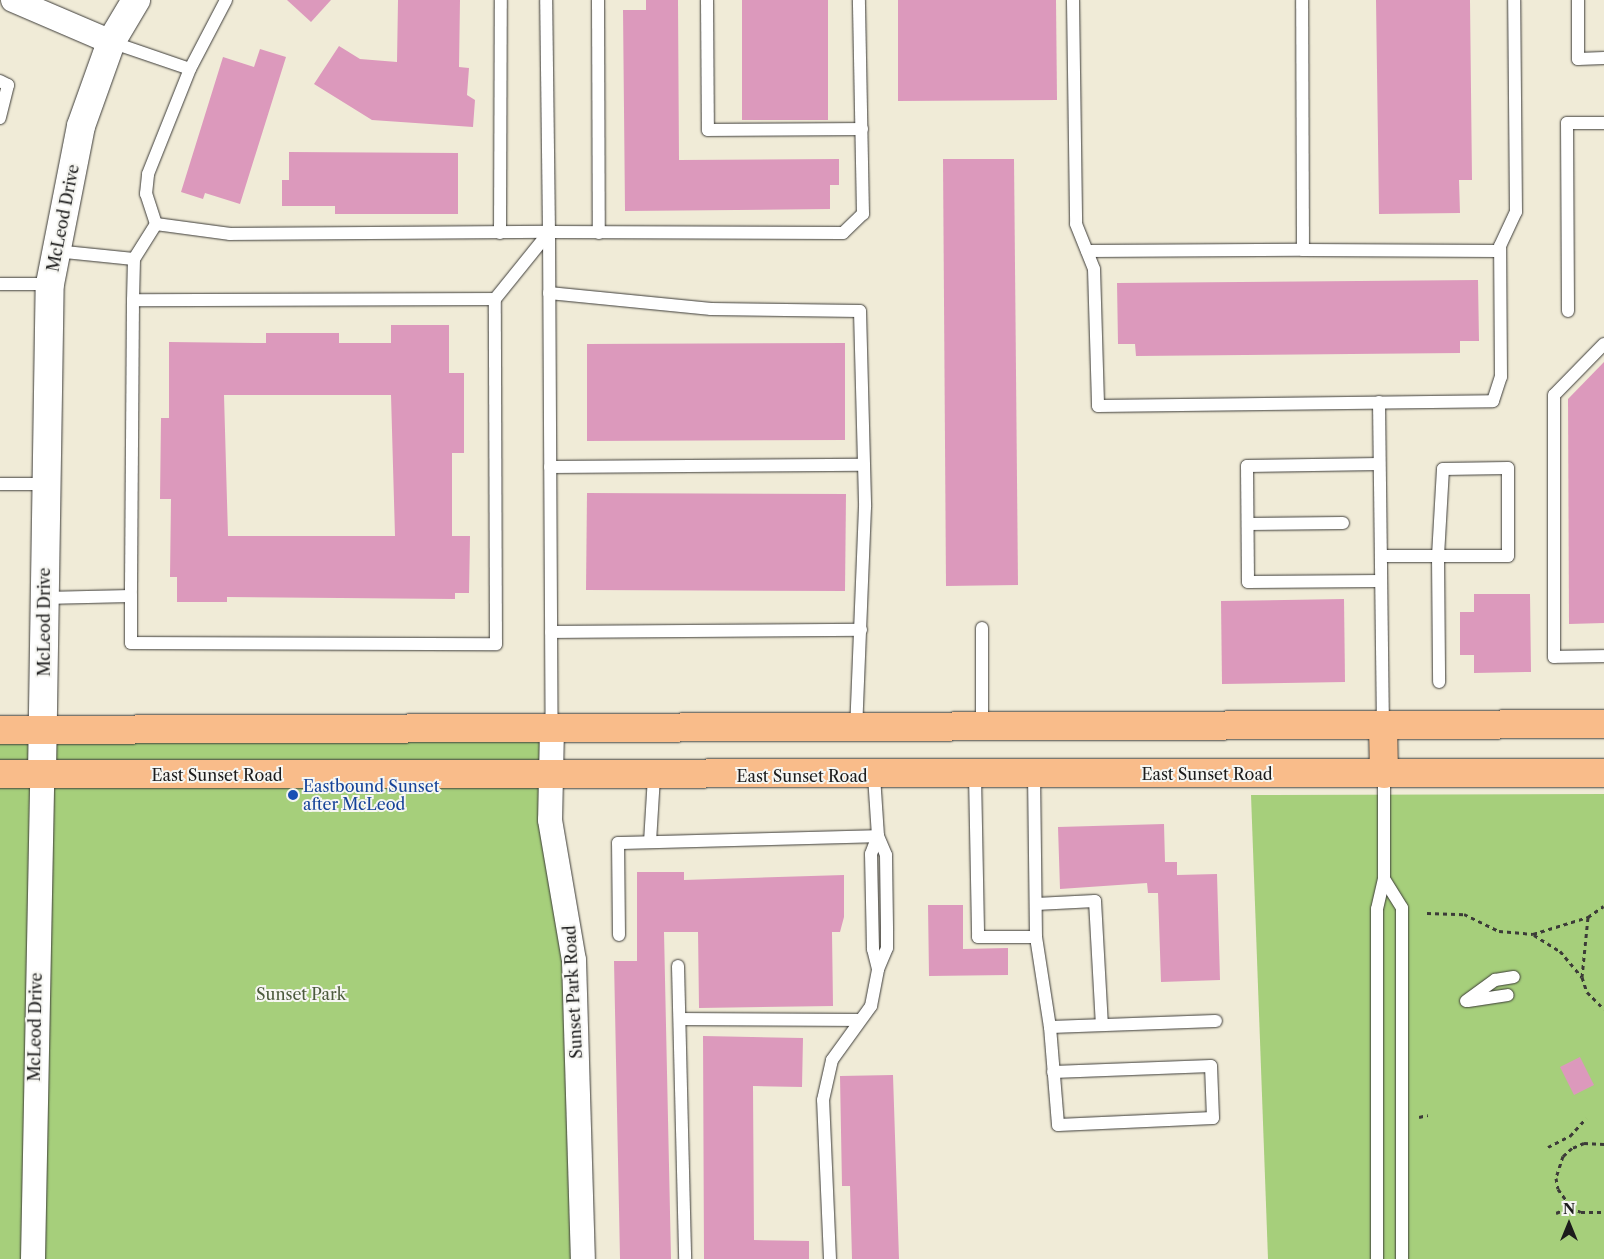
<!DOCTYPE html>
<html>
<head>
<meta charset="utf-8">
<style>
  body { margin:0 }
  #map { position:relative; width:1604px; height:1259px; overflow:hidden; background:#f0ebd7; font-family:"Libre Caslon Text",serif }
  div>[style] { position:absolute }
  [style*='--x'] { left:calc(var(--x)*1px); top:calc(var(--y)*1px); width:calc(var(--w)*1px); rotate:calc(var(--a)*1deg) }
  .green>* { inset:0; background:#a6cf7b }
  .building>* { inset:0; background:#dc99bc }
  .path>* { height:3px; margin-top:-1.5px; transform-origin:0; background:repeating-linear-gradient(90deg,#3c3b38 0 4px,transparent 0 8px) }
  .roads { filter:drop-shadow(0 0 1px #3c3b38) drop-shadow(0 0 1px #3c3b38) }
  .service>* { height:12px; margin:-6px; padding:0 6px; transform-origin:6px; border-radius:6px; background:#fff }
  .minor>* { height:24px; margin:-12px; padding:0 12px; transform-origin:12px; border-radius:12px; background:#fff }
  .tertiary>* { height:28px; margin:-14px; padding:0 14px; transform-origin:14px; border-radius:14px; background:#fff }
  .primary>* { height:28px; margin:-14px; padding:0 14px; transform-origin:14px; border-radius:14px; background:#f9bc8a }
  .dots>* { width:14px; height:14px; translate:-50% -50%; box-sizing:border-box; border:2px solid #f6f6f2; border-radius:50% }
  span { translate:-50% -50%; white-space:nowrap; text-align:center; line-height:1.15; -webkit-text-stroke:4px #f6f6f2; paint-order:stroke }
  .street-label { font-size:16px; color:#1c1c1c }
  .transit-label { font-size:16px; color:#164399 }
  .left { translate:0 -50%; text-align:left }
  .park-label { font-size:16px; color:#4c5b3d }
  .north { position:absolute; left:1544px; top:1199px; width:50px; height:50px; -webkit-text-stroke:4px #f6f6f2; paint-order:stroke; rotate:0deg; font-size:14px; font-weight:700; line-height:20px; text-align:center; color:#1c1c1c }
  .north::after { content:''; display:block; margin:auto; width:18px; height:22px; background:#1c1c1c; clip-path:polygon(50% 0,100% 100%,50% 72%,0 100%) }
</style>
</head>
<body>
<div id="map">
  <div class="green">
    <div style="clip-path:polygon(552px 728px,567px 909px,583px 1259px,0 1259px,0 730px)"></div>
    <div style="clip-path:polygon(1604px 794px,1604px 1259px,1268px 1259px,1251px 795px)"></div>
  </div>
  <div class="building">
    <div style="clip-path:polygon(287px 0,331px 0,311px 22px)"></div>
    <div style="clip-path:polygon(398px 0,460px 0,459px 67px,469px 68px,467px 95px,475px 100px,473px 127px,372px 120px,314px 84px,339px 46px,360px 59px,397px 62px)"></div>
    <div style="clip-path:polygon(646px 0,678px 0,679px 160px,839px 159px,839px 185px,830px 185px,830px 209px,625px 211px,623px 10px,646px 10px)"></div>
    <div style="clip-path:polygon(742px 0,828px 0,828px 120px,742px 120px)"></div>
    <div style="clip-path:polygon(898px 0,1056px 0,1057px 100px,898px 101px)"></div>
    <div style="clip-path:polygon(1376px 0,1470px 0,1472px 180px,1459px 180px,1460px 213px,1379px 214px)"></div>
    <div style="clip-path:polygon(260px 49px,286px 57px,240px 204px,205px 193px,203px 199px,181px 192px,223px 57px,254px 67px)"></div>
    <div style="clip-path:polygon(289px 152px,458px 153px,458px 214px,335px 214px,335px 206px,282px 206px,282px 180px,289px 180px)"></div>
    <div style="clip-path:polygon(943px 159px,1014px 159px,1018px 585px,946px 586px)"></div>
    <div style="clip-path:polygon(1478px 280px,1479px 341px,1460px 341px,1460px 353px,1136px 356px,1135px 344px,1118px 344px,1117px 283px)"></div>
    <div style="clip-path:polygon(evenodd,391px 325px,449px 325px,449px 373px,464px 373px,464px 453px,452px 453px,452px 536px,470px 536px,469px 593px,455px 593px,455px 599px,227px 597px,227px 602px,177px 602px,177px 577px,170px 577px,171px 499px,160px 499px,161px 418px,169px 418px,169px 342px,266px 343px,266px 333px,339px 333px,339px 343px,391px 343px,391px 325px,224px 395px,391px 395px,395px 536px,228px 536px,224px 395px)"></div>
    <div style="clip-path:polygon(845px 343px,845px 440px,587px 441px,587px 344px)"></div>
    <div style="clip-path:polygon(1604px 362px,1604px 623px,1569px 624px,1568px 399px)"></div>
    <div style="clip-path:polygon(587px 493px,846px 494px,845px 591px,586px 590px)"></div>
    <div style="clip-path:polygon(1474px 594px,1530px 594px,1531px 672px,1474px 673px,1474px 655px,1460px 655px,1460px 612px,1474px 612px)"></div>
    <div style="clip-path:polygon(1344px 599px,1345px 682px,1222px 684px,1221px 601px)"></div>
    <div style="clip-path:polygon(1164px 824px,1165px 862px,1177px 862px,1177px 875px,1217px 874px,1220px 980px,1161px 982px,1158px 893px,1148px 893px,1147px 883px,1060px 889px,1058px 827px)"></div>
    <div style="clip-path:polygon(637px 872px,684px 872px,684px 880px,844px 875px,844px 917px,840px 932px,832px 932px,833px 1006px,699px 1008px,698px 932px,664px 932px,671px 1259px,620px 1259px,614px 961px,637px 961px)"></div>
    <div style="clip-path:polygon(928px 905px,963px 905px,963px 949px,1008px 948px,1008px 975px,929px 976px)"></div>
    <div style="clip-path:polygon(703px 1036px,803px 1038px,802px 1087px,753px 1086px,754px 1240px,809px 1241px,809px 1259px,704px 1259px)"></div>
    <div style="clip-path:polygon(1580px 1057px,1594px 1085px,1574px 1095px,1560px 1067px)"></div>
    <div style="clip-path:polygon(893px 1075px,899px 1259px,852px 1259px,850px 1186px,842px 1186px,840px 1076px)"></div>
  </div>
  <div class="path">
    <div style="--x:1427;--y:913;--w:37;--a:2"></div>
    <div style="--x:1464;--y:914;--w:39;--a:26"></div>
    <div style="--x:1499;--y:931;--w:34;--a:5"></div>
    <div style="--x:1533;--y:934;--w:58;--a:-17.2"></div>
    <div style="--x:1588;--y:917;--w:19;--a:-35"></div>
    <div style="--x:1534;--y:935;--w:31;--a:32"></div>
    <div style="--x:1560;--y:951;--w:34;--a:50"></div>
    <div style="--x:1582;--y:977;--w:60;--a:-84.3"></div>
    <div style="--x:1582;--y:977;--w:16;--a:72"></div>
    <div style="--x:1587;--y:992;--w:24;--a:45"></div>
    <div style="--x:1419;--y:1117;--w:9;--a:-13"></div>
    <div style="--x:1604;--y:1144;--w:20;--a:-177"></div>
    <div style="--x:1584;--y:1143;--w:13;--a:157"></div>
    <div style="--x:1572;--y:1148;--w:12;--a:138"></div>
    <div style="--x:1563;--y:1156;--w:23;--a:108"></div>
    <div style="--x:1556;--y:1178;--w:11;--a:80"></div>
    <div style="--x:1558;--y:1189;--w:22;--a:54"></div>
    <div style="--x:1571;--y:1207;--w:11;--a:27"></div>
    <div style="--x:1581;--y:1212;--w:23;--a:0"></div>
    <div style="--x:1548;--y:1147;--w:25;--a:-27"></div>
    <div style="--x:1570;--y:1136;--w:24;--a:-48"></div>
    <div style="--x:1556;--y:1213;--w:16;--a:-22"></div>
  </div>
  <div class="roads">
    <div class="service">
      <div style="--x:598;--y:0;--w:233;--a:89.8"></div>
      <div style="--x:707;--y:0;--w:130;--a:89.6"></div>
      <div style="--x:708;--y:130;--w:154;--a:-0.4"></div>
      <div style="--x:1073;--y:0;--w:224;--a:89.2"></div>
      <div style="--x:1076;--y:224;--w:48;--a:68.2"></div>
      <div style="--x:1094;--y:269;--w:137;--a:88.3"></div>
      <div style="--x:1098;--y:406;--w:395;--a:-0.7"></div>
      <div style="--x:1493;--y:401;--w:25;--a:-72"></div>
      <div style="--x:1501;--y:377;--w:131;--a:-90.4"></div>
      <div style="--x:1500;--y:246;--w:38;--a:-65"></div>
      <div style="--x:1516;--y:212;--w:212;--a:-90.5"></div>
      <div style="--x:1578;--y:0;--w:59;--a:90"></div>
      <div style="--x:1578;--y:59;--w:26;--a:-2"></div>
      <div style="--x:111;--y:42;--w:83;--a:18.9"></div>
      <div style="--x:190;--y:69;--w:78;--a:-62.4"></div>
      <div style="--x:0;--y:81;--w:9;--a:27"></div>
      <div style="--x:8;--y:85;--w:34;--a:104"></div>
      <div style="--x:156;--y:224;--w:32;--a:-108"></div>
      <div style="--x:146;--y:194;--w:20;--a:-84"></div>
      <div style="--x:148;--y:174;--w:113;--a:-68.2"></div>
      <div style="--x:549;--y:232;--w:294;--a:0.2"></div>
      <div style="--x:843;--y:233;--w:28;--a:-44"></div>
      <div style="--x:863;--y:214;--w:214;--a:-91.1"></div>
      <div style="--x:500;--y:233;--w:233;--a:-89.8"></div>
      <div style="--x:1303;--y:250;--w:197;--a:0.3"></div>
      <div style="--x:55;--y:251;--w:79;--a:5.8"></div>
      <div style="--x:134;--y:259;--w:41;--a:91.4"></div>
      <div style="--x:1087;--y:251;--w:216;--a:-0.3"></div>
      <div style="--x:1303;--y:250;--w:250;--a:-90.2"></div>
      <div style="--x:134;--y:259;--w:41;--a:-57.8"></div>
      <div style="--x:156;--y:224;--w:75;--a:7.7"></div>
      <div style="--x:230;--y:234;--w:319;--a:-0.4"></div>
      <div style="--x:549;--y:232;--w:496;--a:89.7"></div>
      <div style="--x:0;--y:284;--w:50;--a:0"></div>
      <div style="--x:549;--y:293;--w:163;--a:5.6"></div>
      <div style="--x:711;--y:309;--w:149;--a:0.8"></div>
      <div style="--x:860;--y:311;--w:196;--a:88.5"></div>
      <div style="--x:865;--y:507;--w:220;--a:92.3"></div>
      <div style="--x:495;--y:299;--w:86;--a:-51.1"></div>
      <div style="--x:549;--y:232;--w:232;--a:-90.7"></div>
      <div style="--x:1568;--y:311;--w:188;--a:-90.3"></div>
      <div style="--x:1567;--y:123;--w:37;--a:0"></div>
      <div style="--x:1604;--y:344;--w:71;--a:134.4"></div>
      <div style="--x:1554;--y:395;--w:262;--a:90"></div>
      <div style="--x:1554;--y:657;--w:50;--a:-1.1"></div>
      <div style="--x:1379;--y:402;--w:323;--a:89.3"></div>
      <div style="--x:1379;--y:464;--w:132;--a:179.1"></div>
      <div style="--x:1247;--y:466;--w:116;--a:89.5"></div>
      <div style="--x:1248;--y:582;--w:133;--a:-0.4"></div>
      <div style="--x:550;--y:467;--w:314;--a:-0.4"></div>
      <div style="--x:0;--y:484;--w:45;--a:0"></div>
      <div style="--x:1248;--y:524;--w:95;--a:-0.6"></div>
      <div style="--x:1381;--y:556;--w:127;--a:0"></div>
      <div style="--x:1508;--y:556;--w:88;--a:-90"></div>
      <div style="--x:1508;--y:468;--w:65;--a:179.1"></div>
      <div style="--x:1443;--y:469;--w:87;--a:93.3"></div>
      <div style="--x:1438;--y:556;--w:126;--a:89.5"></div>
      <div style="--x:44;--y:598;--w:87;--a:-1.3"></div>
      <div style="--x:131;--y:596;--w:47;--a:90"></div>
      <div style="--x:131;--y:643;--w:365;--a:0.2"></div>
      <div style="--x:496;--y:644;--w:345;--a:-90.2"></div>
      <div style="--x:495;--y:299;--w:362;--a:179.8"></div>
      <div style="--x:133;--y:300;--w:296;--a:90.4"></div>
      <div style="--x:551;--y:632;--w:310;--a:-0.4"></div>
      <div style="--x:982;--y:726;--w:98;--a:-90"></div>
      <div style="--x:975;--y:775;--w:162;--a:88.9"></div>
      <div style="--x:978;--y:937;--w:58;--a:0"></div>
      <div style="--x:1036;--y:937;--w:162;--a:-90.7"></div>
      <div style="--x:878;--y:836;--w:21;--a:67"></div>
      <div style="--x:886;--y:855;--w:75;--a:89.2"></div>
      <div style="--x:887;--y:930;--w:18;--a:90"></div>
      <div style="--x:887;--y:948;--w:23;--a:113"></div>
      <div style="--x:878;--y:969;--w:21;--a:-104"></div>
      <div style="--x:873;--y:949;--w:95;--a:-91.2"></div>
      <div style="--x:871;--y:854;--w:19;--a:-69"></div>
      <div style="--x:650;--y:842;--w:66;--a:-86.5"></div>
      <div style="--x:1384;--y:879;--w:34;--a:58"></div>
      <div style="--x:1402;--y:908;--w:351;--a:90"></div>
      <div style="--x:1036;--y:904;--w:59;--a:-2.9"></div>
      <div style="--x:1095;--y:901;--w:124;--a:86.8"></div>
      <div style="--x:619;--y:935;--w:92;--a:-90.6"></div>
      <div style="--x:618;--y:843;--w:260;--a:-1.5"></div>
      <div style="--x:878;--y:836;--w:61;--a:-93.8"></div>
      <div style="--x:1036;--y:937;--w:91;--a:81.2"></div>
      <div style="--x:1050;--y:1027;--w:166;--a:-2.1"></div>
      <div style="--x:678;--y:966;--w:293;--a:88.6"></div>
      <div style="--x:1466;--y:1001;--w:36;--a:-36"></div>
      <div style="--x:1495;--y:980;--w:19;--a:-9"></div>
      <div style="--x:1468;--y:1001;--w:40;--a:-8.5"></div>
      <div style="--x:680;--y:1019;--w:179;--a:0.3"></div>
      <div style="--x:1050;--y:1027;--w:98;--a:85.3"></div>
      <div style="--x:1058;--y:1125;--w:155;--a:-2.6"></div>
      <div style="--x:1213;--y:1118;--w:52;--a:-92.2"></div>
      <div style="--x:1211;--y:1066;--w:158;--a:177.8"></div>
      <div style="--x:830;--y:1259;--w:159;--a:-92.5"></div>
      <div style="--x:823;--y:1100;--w:41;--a:-77.3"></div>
      <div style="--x:832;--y:1060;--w:67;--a:-54.2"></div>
      <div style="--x:871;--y:1006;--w:38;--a:-79"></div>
      <div style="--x:1377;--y:1259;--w:350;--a:-90"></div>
      <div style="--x:1377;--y:909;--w:31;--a:-77"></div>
      <div style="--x:1384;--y:879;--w:105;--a:-90"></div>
    </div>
    <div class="minor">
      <div style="--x:13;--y:0;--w:107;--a:23.2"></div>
      <div style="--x:552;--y:728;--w:92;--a:91.2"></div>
      <div style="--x:550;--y:820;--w:142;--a:80.3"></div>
      <div style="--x:574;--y:960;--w:299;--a:88.3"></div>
      <div style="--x:33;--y:1259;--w:485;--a:-88.9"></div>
    </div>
    <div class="tertiary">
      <div style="--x:42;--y:774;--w:490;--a:-89.1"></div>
      <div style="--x:50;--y:284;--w:161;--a:-78.9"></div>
      <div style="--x:81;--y:126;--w:89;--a:-70.3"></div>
      <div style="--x:111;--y:42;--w:49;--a:-59.2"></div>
    </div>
    <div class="primary">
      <div style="--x:1383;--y:725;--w:49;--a:88.8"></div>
      <div style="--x:0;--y:730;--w:1604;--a:-0.21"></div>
      <div style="--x:0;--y:774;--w:1604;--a:-0.04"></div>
    </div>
  </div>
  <div class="dots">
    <div style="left:293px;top:795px;background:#1a4fb4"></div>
  </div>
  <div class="street-label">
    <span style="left:63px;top:218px;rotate:-79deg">McLeod Drive</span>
    <span style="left:44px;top:622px;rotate:-90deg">McLeod Drive</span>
    <span style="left:1207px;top:774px">East Sunset Road</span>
    <span style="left:217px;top:775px">East Sunset Road</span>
    <span style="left:802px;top:776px">East Sunset Road</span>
    <span style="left:573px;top:992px;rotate:-93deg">Sunset Park Road</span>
    <span style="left:35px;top:1027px;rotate:-89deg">McLeod Drive</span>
  </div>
  <div class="transit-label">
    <span class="left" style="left:303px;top:795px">Eastbound Sunset<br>after McLeod</span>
  </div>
  <div class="park-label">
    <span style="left:301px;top:994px">Sunset Park</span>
  </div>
  <div class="north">N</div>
</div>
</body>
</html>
